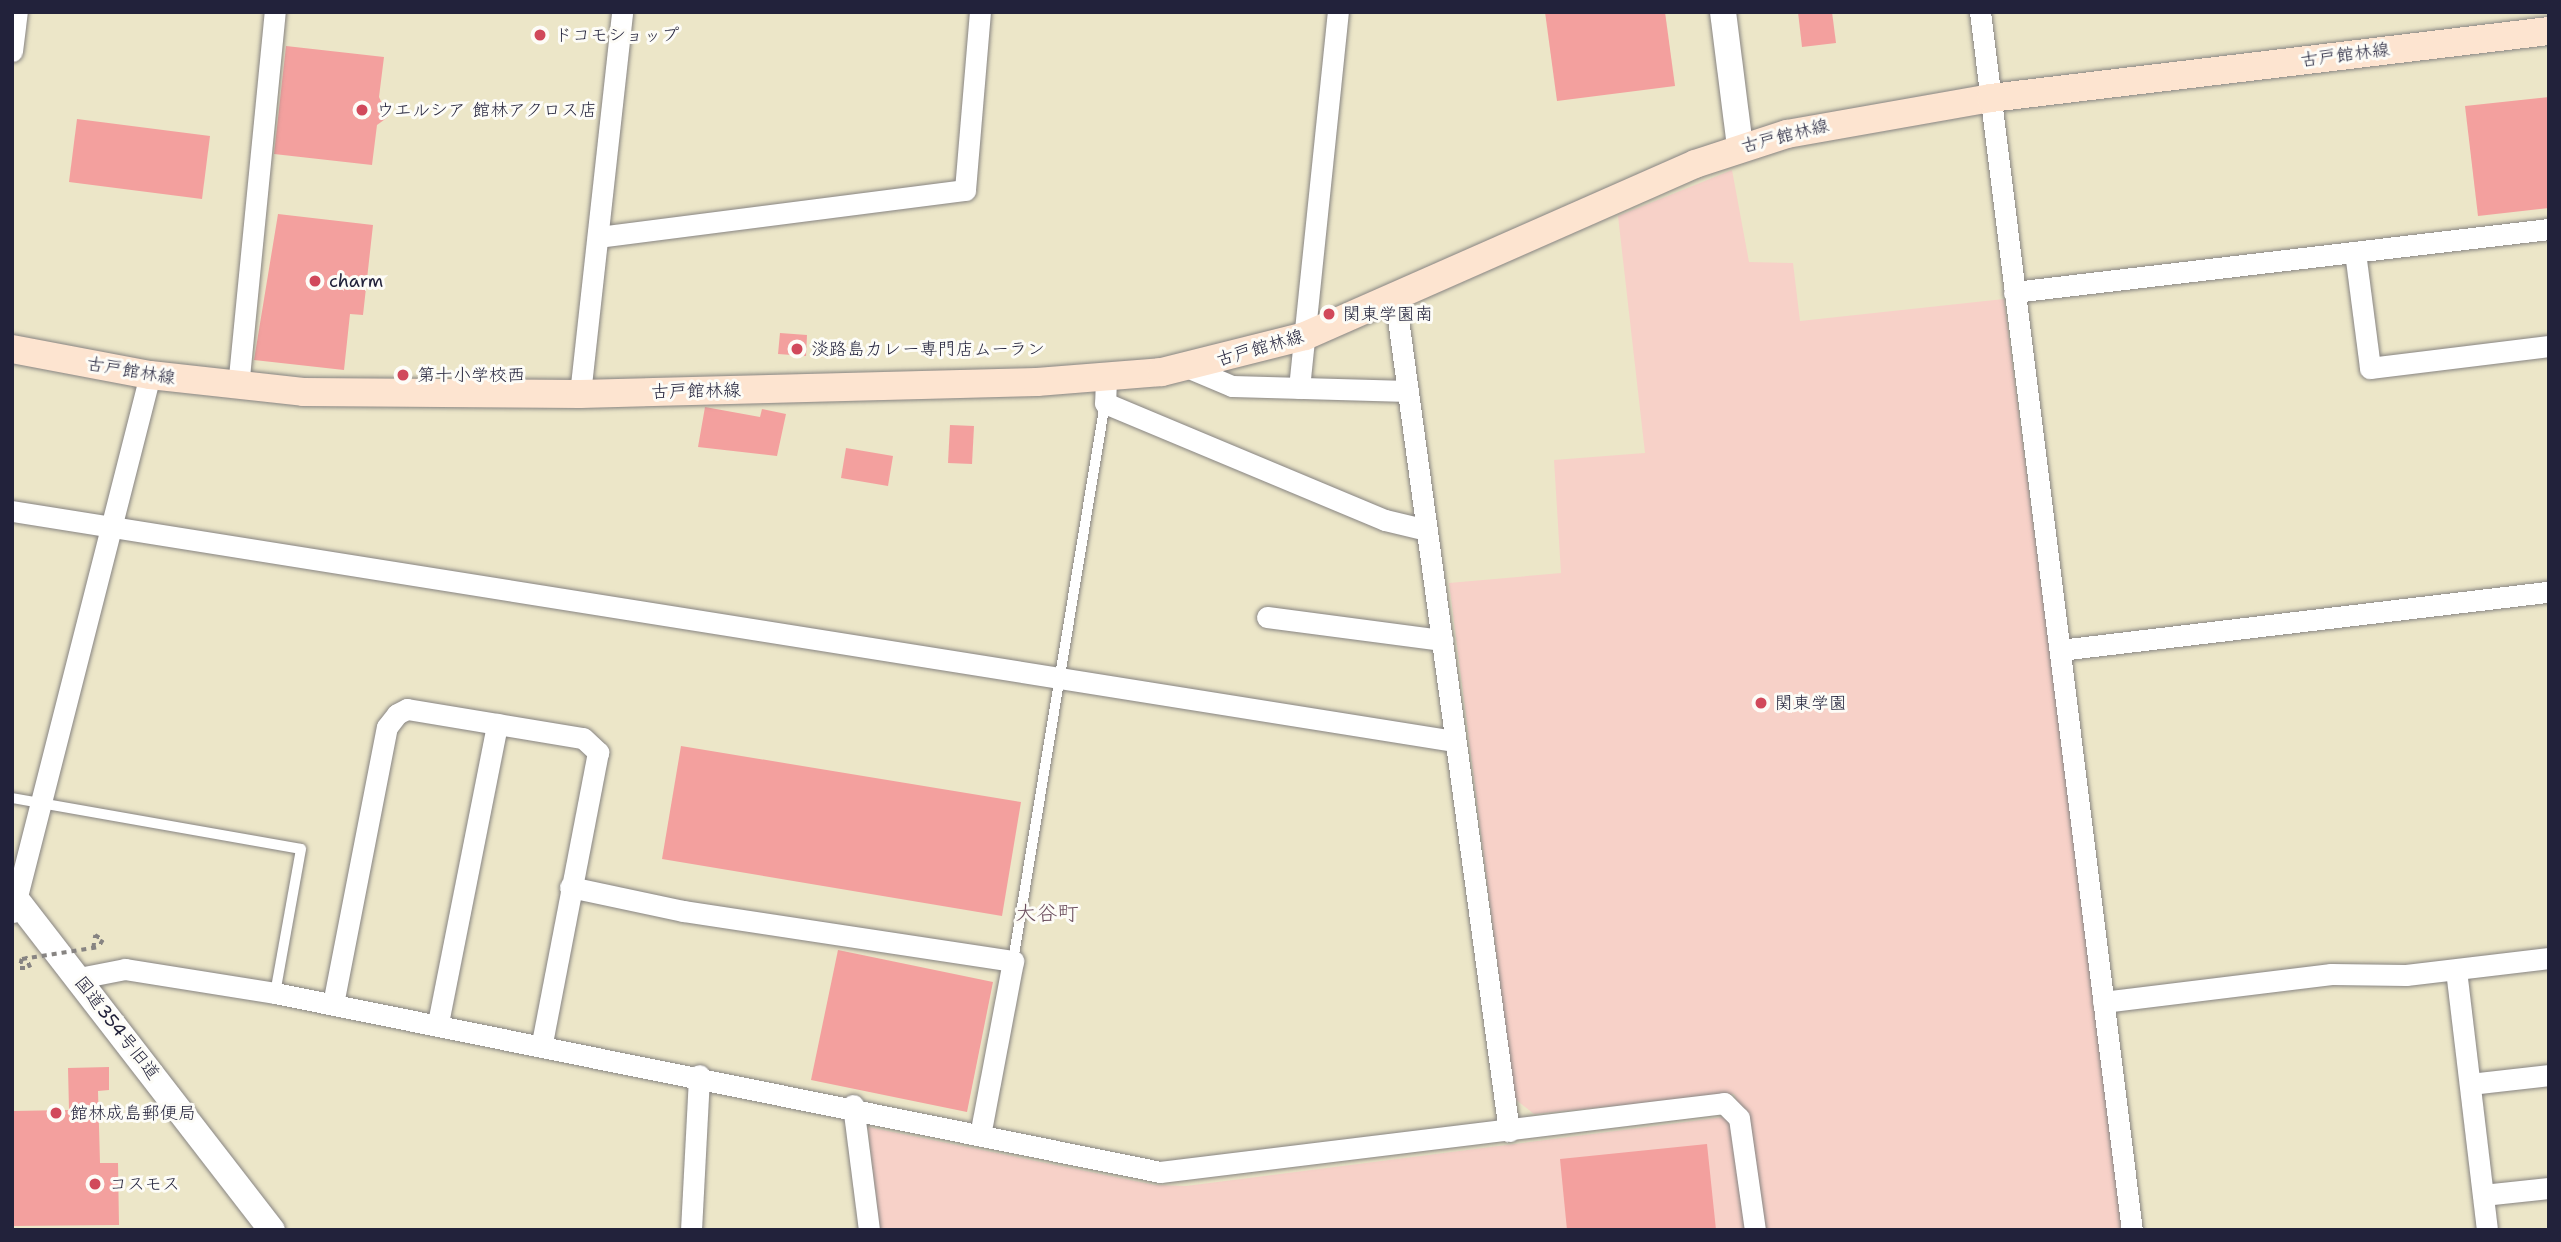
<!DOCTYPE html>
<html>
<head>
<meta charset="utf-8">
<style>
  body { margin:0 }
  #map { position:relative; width:2561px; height:1242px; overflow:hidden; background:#ece6c8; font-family:"Shantell Sans","Klee One",sans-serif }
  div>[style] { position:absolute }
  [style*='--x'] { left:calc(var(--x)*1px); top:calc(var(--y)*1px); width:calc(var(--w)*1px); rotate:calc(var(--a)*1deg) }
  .built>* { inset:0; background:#f7d1c8 }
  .building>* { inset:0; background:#f3a09e }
  .path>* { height:3.5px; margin-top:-1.75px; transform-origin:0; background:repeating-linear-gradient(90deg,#878482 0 5px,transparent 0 10px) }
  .roads { filter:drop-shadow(0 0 2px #878482) drop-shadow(0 0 2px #878482) }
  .service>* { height:10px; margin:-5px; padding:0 5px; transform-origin:5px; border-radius:5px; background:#fff }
  .minor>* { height:21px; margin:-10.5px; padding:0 10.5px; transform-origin:10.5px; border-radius:10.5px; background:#fff }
  .tertiary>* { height:26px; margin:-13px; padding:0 13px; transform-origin:13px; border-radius:13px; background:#fff }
  .secondary>* { height:28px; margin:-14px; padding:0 14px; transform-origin:14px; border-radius:14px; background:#fde4d0 }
  .path-bridge>* { height:3.5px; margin-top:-1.75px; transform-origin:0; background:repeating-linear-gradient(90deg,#878482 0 5px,transparent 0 10px) }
  .dots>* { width:19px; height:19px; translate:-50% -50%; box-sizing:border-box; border:4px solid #fdfcf7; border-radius:50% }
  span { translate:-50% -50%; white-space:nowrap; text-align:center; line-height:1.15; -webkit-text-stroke:6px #fdfcf7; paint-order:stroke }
  .poi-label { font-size:18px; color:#22223b }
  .left { translate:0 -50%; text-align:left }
  .street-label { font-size:18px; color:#22223b }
  .quarter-label { font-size:21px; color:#6b4e5e }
  .frame { position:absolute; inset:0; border:14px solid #22223b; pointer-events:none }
</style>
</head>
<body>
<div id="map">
  <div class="built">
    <div style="clip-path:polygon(1732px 170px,1749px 262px,1793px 263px,1800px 321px,2004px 299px,2125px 1230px,1761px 1230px,1747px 1126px,1734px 1094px,1534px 1114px,1515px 1099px,1449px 583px,1561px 573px,1554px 460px,1645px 453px,1618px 216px)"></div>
    <div style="clip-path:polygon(1724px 1117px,1731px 1120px,1748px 1230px,880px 1230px,868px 1127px,1155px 1185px,1186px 1186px)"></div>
  </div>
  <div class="building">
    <div style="clip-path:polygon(1545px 12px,1665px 12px,1675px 86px,1557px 101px)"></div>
    <div style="clip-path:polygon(1798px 12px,1832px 12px,1836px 43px,1802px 47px)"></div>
    <div style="clip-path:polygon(286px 46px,384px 57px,379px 97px,388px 117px,377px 125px,372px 165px,274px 154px)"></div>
    <div style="clip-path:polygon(2549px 97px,2549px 208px,2478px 216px,2465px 106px)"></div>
    <div style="clip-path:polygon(77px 119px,210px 136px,202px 199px,69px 182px)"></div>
    <div style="clip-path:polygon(278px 214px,373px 225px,363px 315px,350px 314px,344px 370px,254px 360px)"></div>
    <div style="clip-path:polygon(780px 333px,807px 335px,806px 356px,778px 354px)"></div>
    <div style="clip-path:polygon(705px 407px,760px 417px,762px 409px,786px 414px,777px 456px,698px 447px)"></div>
    <div style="clip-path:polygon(950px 425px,974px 426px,972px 464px,948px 463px)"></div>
    <div style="clip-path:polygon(846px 448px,893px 456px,888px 486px,841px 478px)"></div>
    <div style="clip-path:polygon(681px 746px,1021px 802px,1002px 916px,662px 859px)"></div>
    <div style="clip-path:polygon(838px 950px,993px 982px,967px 1112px,811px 1080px)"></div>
    <div style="clip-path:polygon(109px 1067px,109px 1090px,98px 1091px,100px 1163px,118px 1163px,119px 1225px,12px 1226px,12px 1111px,69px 1110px,68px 1068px)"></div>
    <div style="clip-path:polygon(1707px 1144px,1716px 1230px,1567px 1230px,1560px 1159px)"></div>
  </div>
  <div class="path">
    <div style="--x:93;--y:948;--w:13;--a:-81"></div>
    <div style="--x:95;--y:935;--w:9;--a:32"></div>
    <div style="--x:103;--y:940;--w:8;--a:120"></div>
    <div style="--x:22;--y:959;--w:9;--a:103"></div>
    <div style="--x:20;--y:968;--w:10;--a:0"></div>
    <div style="--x:30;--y:968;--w:12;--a:-114"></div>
  </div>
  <div class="roads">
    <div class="service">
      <div style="--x:12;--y:798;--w:293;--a:10"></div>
      <div style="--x:301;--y:849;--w:146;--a:100.2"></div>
      <div style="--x:1013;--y:961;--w:566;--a:-80.64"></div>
    </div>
    <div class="minor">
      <div style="--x:1980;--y:12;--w:1227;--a:82.89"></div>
      <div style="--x:12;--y:51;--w:39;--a:-83"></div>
      <div style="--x:598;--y:237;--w:370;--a:-7.3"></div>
      <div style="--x:965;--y:190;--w:179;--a:-85.2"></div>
      <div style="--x:2355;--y:252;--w:117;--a:82.6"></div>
      <div style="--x:2370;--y:368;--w:180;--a:-7"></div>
      <div style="--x:2014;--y:292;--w:539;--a:-6.72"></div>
      <div style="--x:1395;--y:297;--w:842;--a:82.22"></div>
      <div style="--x:1187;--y:367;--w:49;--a:22.9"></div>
      <div style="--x:1232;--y:386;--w:176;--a:1.6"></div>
      <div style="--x:1106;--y:378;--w:25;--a:92"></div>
      <div style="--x:1105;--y:403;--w:303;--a:22.7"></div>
      <div style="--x:1385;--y:520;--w:43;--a:13.4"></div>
      <div style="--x:238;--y:387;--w:377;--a:-84.4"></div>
      <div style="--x:1299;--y:388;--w:378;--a:-84.1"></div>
      <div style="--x:580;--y:394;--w:384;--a:-83.7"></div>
      <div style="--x:12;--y:511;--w:1461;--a:9.06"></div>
      <div style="--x:1267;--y:617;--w:177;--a:7.5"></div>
      <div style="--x:2060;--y:650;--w:492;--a:-6.8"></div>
      <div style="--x:570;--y:887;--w:116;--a:12"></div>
      <div style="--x:683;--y:911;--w:334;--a:8.6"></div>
      <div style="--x:1013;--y:961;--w:173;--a:100.7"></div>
      <div style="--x:13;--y:912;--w:554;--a:-75.69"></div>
      <div style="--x:2456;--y:970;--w:262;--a:83.2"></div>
      <div style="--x:79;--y:978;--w:47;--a:-11.1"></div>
      <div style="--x:125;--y:969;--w:152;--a:9.1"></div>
      <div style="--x:275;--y:993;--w:903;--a:11.43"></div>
      <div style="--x:1160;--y:1172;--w:568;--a:-6.97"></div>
      <div style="--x:1724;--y:1103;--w:21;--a:45"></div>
      <div style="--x:1739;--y:1118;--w:113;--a:81.9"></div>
      <div style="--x:2103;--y:1002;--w:230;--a:-7"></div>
      <div style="--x:2331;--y:974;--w:75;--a:0.8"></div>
      <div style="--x:2406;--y:975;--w:144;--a:-6.8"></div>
      <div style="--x:333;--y:1004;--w:282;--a:-79"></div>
      <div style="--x:387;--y:727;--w:16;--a:-52"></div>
      <div style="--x:397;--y:714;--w:11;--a:-27"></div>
      <div style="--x:407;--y:709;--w:178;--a:9.4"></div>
      <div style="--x:583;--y:738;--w:21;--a:43"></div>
      <div style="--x:598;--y:752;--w:296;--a:100.9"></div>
      <div style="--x:438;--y:1023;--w:305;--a:-78.8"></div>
      <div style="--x:2470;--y:1084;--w:80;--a:-6.5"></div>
      <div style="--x:853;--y:1105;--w:126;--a:82.7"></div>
      <div style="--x:2483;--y:1195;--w:66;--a:-6.1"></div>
      <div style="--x:691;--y:1230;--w:155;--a:-87"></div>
    </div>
    <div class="tertiary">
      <div style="--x:1723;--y:12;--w:136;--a:82.8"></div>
      <div style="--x:12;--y:894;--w:425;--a:52.3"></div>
    </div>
    <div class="secondary">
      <div style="--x:12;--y:349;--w:140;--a:10.7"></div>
      <div style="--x:150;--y:375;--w:154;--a:6.3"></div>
      <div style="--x:303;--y:392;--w:277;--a:0.4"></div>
      <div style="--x:580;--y:394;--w:457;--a:-1.5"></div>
      <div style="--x:1037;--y:382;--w:125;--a:-4.6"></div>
      <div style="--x:1162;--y:372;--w:147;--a:-14.1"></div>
      <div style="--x:1305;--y:336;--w:426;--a:-23.8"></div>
      <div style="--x:1695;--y:164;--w:97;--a:-18.1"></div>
      <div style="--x:1787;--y:134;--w:207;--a:-10"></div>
      <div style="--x:1991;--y:98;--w:562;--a:-6.85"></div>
    </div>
  </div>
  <div class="path-bridge">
    <div style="--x:22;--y:959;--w:78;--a:-8.9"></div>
  </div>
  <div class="dots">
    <div style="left:540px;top:35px;background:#d1495b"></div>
    <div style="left:362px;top:110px;background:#d1495b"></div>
    <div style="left:315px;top:281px;background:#d1495b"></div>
    <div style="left:1329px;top:314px;background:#d1495b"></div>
    <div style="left:797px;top:349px;background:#d1495b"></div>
    <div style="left:403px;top:375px;background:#d1495b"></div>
    <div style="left:1761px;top:703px;background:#d1495b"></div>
    <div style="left:56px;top:1113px;background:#d1495b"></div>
    <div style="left:95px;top:1184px;background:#d1495b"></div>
  </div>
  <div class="poi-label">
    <span class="left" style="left:554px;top:35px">ドコモショップ</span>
    <span class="left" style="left:376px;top:110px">ウエルシア 館林アクロス店</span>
    <span class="left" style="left:329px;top:281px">charm</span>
    <span class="left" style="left:1343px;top:314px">関東学園南</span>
    <span class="left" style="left:811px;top:349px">淡路島カレー専門店ムーラン</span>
    <span class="left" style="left:417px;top:375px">第十小学校西</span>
    <span class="left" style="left:1775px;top:703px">関東学園</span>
    <span class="left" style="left:70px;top:1113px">館林成島郵便局</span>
    <span class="left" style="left:109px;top:1184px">コスモス</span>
  </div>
  <div class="street-label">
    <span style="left:2345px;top:55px;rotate:-7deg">古戸館林線</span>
    <span style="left:1785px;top:136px;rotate:-14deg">古戸館林線</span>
    <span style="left:1260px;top:348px;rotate:-16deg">古戸館林線</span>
    <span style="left:131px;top:371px;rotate:10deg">古戸館林線</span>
    <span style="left:696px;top:391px;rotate:-1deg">古戸館林線</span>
    <span style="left:117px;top:1028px;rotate:52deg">国道354号旧道</span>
  </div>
  <div class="quarter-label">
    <span style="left:1047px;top:913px">大谷町</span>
  </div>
  <div class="frame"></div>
</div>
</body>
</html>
